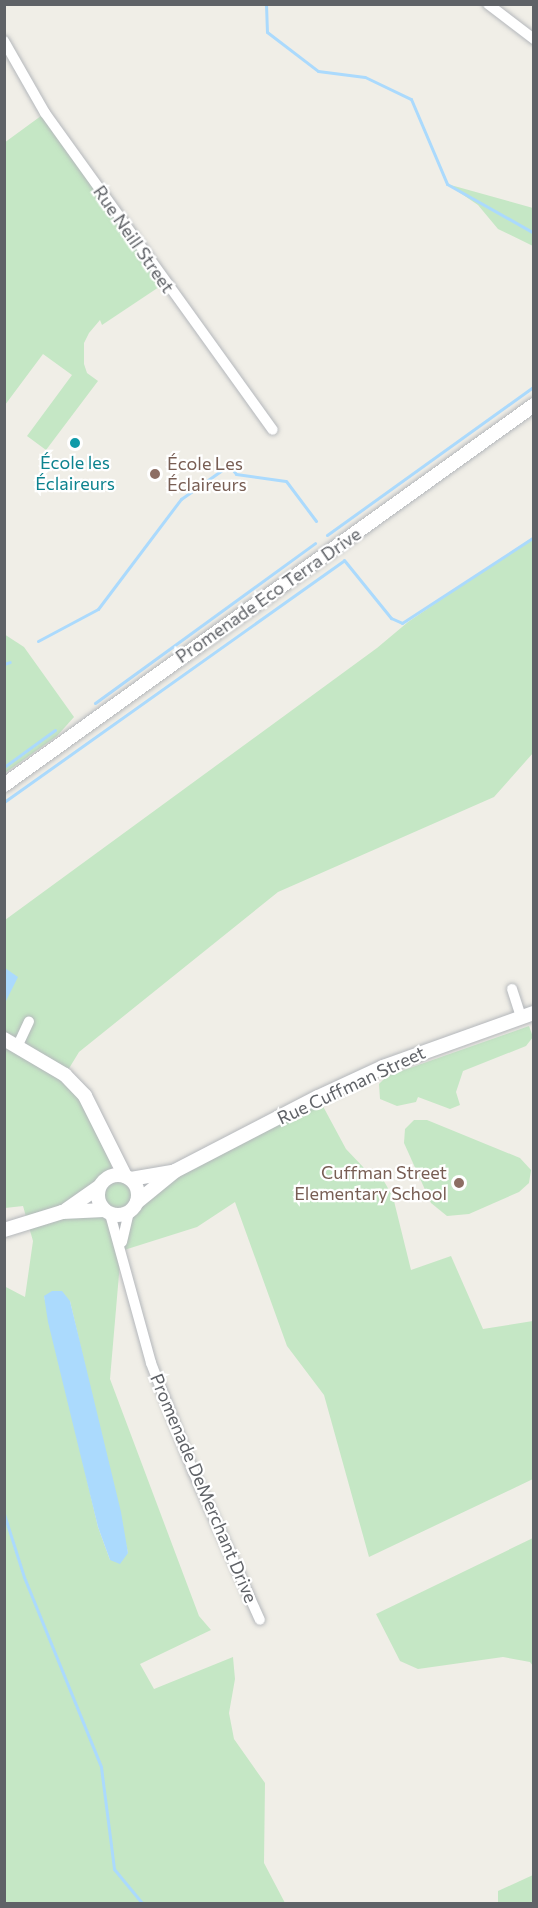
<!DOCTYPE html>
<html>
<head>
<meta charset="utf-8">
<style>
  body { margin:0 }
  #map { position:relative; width:538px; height:1908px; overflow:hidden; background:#f0eee7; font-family:Commissioner,sans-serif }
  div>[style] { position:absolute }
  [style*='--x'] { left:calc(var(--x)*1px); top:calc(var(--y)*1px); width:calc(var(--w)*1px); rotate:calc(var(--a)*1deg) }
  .green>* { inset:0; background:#c5e7c5 }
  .water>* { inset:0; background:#abdafd }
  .stream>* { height:3px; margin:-1.5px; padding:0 1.5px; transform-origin:1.5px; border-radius:1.5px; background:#abdafd }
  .roads { filter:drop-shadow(0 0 2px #b4b7bb) drop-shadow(0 0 2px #b4b7bb) }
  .street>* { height:10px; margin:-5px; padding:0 5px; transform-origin:5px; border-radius:5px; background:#fff }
  .secondary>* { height:14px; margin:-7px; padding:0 7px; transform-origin:7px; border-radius:7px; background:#fff }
  .secondary>.ring { margin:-7px; padding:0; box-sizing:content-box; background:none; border:14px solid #fff; border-radius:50% }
  .dots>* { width:16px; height:16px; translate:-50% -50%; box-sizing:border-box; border:3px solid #fff; border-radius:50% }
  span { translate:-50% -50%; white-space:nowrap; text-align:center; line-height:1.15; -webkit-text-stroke:4.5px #fff; paint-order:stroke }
  .street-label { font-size:18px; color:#5f6267 }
  .culture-label { font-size:18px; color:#0d838f }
  .education-label { font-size:18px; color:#785e54 }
  .left { translate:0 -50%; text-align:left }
  .right { translate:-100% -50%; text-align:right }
  .frame { position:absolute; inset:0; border:6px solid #5f6267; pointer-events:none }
</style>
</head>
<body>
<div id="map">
  <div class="green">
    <div style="clip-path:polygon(45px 113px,165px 283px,102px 325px,100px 320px,89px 333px,84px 343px,84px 364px,87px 373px,98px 381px,46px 450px,27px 436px,72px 375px,43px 354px,5px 405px,4px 143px)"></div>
    <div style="clip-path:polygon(447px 184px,533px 208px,533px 246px,498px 229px,478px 205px)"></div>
    <div style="clip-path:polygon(evenodd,533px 537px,533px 753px,494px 797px,278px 892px,79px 1052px,65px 1075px,105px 1136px,113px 1175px,119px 1175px,138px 1189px,318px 1097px,346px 1149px,365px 1169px,377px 1169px,393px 1197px,411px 1270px,451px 1256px,483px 1329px,533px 1321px,533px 1479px,369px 1557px,324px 1395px,287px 1346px,235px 1202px,197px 1227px,121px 1251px,110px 1379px,199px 1616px,211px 1630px,140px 1664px,154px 1689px,233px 1657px,235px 1679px,229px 1713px,234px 1739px,265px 1783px,264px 1863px,285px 1903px,5px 1903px,4px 1286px,25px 1297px,33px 1241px,23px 1206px,5px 1208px,5px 920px,377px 648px,408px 622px,533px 537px,44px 1296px,70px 1301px,128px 1553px,110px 1560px,98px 1527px,44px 1296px)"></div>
    <div style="clip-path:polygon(4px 634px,24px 647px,74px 717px,57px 736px,5px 773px)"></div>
    <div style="clip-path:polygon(529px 1026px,533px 1037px,526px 1046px,463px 1071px,456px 1092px,460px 1105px,450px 1109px,418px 1097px,416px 1102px,397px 1106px,380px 1099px,379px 1084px,387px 1076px)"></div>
    <div style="clip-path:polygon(414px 1120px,427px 1120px,520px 1158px,531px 1170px,529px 1183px,519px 1192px,469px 1214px,447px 1216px,431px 1203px,404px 1143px,405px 1129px)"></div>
    <div style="clip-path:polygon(533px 1538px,533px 1666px,530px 1662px,503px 1657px,418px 1669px,400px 1661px,376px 1614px)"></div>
    <div style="clip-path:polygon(533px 1875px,533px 1903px,498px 1903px,498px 1891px)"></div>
  </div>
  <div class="water">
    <div style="clip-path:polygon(5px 968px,18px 977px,5px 1003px)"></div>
    <div style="clip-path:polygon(52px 1291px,62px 1291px,70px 1301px,121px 1512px,128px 1553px,120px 1564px,110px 1560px,98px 1527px,48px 1322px,44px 1296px)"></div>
  </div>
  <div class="stream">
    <div style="--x:266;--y:4;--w:28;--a:88"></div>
    <div style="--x:267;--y:32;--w:64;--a:37.4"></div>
    <div style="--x:318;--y:71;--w:47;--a:7.3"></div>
    <div style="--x:365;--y:77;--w:51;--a:25.6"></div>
    <div style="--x:411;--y:99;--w:92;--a:67"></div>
    <div style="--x:447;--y:184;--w:100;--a:29.4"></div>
    <div style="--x:327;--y:535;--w:255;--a:-35.7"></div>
    <div style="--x:38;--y:641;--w:68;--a:-28.1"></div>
    <div style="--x:98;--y:609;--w:138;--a:-53"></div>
    <div style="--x:181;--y:499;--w:59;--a:-35.3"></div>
    <div style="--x:229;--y:465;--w:11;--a:52"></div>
    <div style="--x:236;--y:474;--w:50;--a:8"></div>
    <div style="--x:286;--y:481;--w:50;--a:53.1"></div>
    <div style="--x:4;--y:664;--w:6;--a:-18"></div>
    <div style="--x:95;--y:703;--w:272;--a:-36"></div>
    <div style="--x:4;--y:767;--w:63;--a:-36"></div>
    <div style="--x:4;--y:802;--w:417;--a:-35.4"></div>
    <div style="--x:344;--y:560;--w:75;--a:51"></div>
    <div style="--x:391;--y:618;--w:12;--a:24"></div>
    <div style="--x:402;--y:623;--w:158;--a:-33.1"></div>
    <div style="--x:4;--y:1514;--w:66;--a:72.4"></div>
    <div style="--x:24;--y:1577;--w:205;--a:67.9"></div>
    <div style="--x:101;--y:1767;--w:103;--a:82.7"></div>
    <div style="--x:114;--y:1869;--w:45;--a:50.4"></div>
  </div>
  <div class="roads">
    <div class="street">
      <div style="--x:488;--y:4;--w:58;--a:37.3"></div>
      <div style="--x:4;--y:41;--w:83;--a:60.3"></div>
      <div style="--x:45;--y:113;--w:390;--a:54.3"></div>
      <div style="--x:512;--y:989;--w:29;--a:72"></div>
      <div style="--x:18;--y:1045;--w:26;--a:-65"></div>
      <div style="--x:110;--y:1214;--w:155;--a:74.6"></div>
      <div style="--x:151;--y:1363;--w:116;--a:68.7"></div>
      <div style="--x:193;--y:1471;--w:163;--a:65.8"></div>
      <div style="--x:122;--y:1242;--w:31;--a:-77"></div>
    </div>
    <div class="secondary">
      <div style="--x:4;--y:785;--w:652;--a:-35.64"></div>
      <div style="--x:4;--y:1039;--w:71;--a:30.5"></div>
      <div style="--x:65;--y:1075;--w:29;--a:46"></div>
      <div style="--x:85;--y:1096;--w:89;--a:63.4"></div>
      <div class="ring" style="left:98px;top:1175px;width:26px;height:26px"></div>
      <div style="--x:131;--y:1179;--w:40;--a:-10"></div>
      <div style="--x:137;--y:1202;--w:49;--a:-39.2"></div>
      <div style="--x:175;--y:1171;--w:161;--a:-27.4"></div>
      <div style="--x:318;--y:1097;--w:72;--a:-24.8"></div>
      <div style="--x:383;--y:1067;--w:160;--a:-19.7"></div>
      <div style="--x:66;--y:1210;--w:40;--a:-34.9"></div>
      <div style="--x:4;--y:1230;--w:61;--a:-17.2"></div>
      <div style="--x:62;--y:1212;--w:42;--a:-2.7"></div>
    </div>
  </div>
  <div class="dots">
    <div style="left:75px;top:443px;background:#0f9aa8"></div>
    <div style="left:155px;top:474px;background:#8d6e63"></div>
    <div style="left:459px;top:1183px;background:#8d6e63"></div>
  </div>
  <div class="street-label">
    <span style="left:134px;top:239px;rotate:55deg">Rue Neill Street</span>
    <span style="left:268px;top:595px;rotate:-35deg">Promenade Eco Terra Drive</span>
    <span style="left:351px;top:1085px;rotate:-25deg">Rue Cuffman Street</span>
    <span style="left:204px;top:1488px;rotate:67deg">Promenade DeMerchant Drive</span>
  </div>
  <div class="culture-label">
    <span style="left:75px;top:473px">École les<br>Éclaireurs</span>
  </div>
  <div class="education-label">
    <span class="left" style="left:167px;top:474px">École Les<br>Éclaireurs</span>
    <span class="right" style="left:447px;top:1183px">Cuffman Street<br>Elementary School</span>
  </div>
  <div class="frame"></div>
</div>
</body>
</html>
